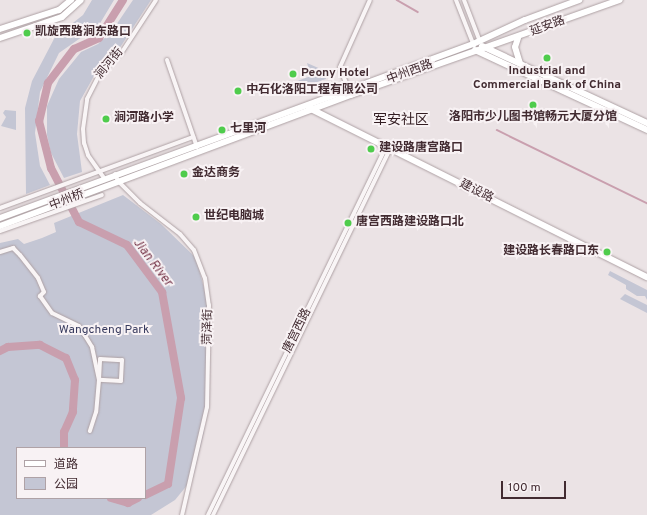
<!DOCTYPE html>
<html>
<head>
<meta charset="utf-8">
<style>
  body { margin:0 }
  #map { position:relative; width:647px; height:515px; overflow:hidden; background:#ebe3e5; font-family:Overpass,"Noto Sans SC",sans-serif }
  div>[style] { position:absolute }
  [style*='--x'] { left:calc(var(--x)*1px); top:calc(var(--y)*1px); width:calc(var(--w)*1px); rotate:calc(var(--a)*1deg) }
  .green>* { inset:0; background:#c4c6d4 }
  .stream>* { height:1.5px; margin:-0.75px; padding:0 0.75px; transform-origin:0.75px; border-radius:0.75px; background:#c99fae }
  .river>* { height:8px; margin:-4px; padding:0 4px; transform-origin:4px; border-radius:4px; background:#c99fae }
  .roads { filter:drop-shadow(0 0 1px #aea1a4) drop-shadow(0 0 1px #aea1a4) }
  .street>* { height:4px; margin:-2px; padding:0 2px; transform-origin:2px; border-radius:2px; background:#f9f5f6 }
  .secondary>* { height:6px; margin:-3px; padding:0 3px; transform-origin:3px; border-radius:3px; background:#fff }
  .primary>* { height:6px; margin:-3px; padding:0 3px; transform-origin:3px; border-radius:3px; background:#fff }
  .dots>* { width:11px; height:11px; translate:-50% -50%; box-sizing:border-box; border:2px solid #f8f2f4; border-radius:50% }
  span { translate:-50% -50%; white-space:nowrap; text-align:center; line-height:1.15; -webkit-text-stroke:4px #f8f2f4; paint-order:stroke }
  .street-label { font-size:12px; color:#422b31 }
  .poi-label { font-size:12px; color:#422b31; font-weight:700 }
  .left { translate:0 -50%; text-align:left }
  .right { translate:-100% -50%; text-align:right }
  .park-label { font-size:12px; color:#383b5e }
  .water-label { font-size:13px; color:#76364a; font-style:italic }
  .quarter-label { font-size:14px; color:#331d22 }
  .legend { position:absolute; left:16px; top:447px; width:130px; height:52px; box-sizing:border-box; background:#f8f2f4; border:1px solid #afa2a6; margin:0; padding:5px 7px; list-style:none; font-size:12px; color:#422b31 }
  .legend li { display:flex; align-items:center; gap:8px; height:20px }
  .legend b { width:20px; border:1px solid #afa2a6 }
  .scale { position:absolute; left:501px; top:481px; width:65px; height:18px; box-sizing:border-box; border:2px solid #422b31; border-top:0; padding-left:5px; font-size:12px; line-height:14px; white-space:nowrap; color:#422b31; -webkit-text-stroke:3px #f8f2f4; paint-order:stroke }
</style>
</head>
<body>
<div id="map">
  <div class="green">
    <div style="clip-path:polygon(92px 0,114px 0,99px 25px,59px 53px,40px 92px,35px 133px,40px 166px,50px 185px,26px 194px,25px 108px,32px 81px,55px 37px,83px 15px)"></div>
    <div style="clip-path:polygon(133px 0,151px 0,119px 49px,94px 76px,80px 101px,77px 134px,82px 172px,64px 178px,51px 153px,47px 135px,47px 106px,59px 79px,81px 52px,98px 44px,112px 31px)"></div>
    <div style="clip-path:polygon(307px 63px,323px 70px,326px 79px,288px 92px,286px 85px,311px 76px)"></div>
    <div style="clip-path:polygon(5px 110px,16px 111px,16px 130px,1px 126px,6px 117px,3px 113px)"></div>
    <div style="clip-path:polygon(evenodd,123px 195px,161px 224px,196px 258px,205px 292px,209px 319px,207px 385px,204px 432px,193px 478px,175px 500px,151px 515px,0 515px,0 243px,18px 239px,24px 244px,42px 238px,56px 232px,54px 223px,123px 195px,17px 448px,145px 448px,145px 498px,17px 498px,17px 448px)"></div>
    <div style="clip-path:polygon(610px 271px,647px 290px,647px 300px,645px 296px,637px 296px,626px 289px,626px 285px,608px 275px)"></div>
    <div style="clip-path:polygon(625px 294px,647px 305px,647px 313px,620px 299px)"></div>
  </div>
  <div class="stream">
    <div style="--x:397;--y:0;--w:24;--a:30"></div>
    <div style="--x:497;--y:130;--w:167;--a:26"></div>
  </div>
  <div class="river">
    <div style="--x:123;--y:0;--w:45;--a:122.3"></div>
    <div style="--x:99;--y:38;--w:27;--a:156"></div>
    <div style="--x:74;--y:49;--w:43;--a:127.4"></div>
    <div style="--x:48;--y:83;--w:39;--a:103"></div>
    <div style="--x:39;--y:121;--w:49;--a:75.7"></div>
    <div style="--x:51;--y:168;--w:61;--a:62.6"></div>
    <div style="--x:79;--y:222;--w:53;--a:25.6"></div>
    <div style="--x:127;--y:245;--w:59;--a:53.3"></div>
    <div style="--x:162;--y:292;--w:108;--a:79.8"></div>
    <div style="--x:181;--y:398;--w:87;--a:98.6"></div>
    <div style="--x:168;--y:484;--w:25;--a:154"></div>
    <div style="--x:0;--y:351;--w:9;--a:-27"></div>
    <div style="--x:8;--y:347;--w:32;--a:-4"></div>
    <div style="--x:40;--y:345;--w:29;--a:27"></div>
    <div style="--x:66;--y:358;--w:24;--a:68"></div>
    <div style="--x:75;--y:380;--w:32;--a:94"></div>
    <div style="--x:73;--y:412;--w:22;--a:114"></div>
    <div style="--x:64;--y:432;--w:16;--a:90"></div>
    <div style="--x:111;--y:498;--w:18;--a:16"></div>
    <div style="--x:128;--y:503;--w:11;--a:-27"></div>
  </div>
  <div class="roads">
    <div class="street">
      <div style="--x:456;--y:0;--w:49;--a:68.6"></div>
      <div style="--x:464;--y:0;--w:42;--a:69"></div>
      <div style="--x:167;--y:60;--w:92;--a:71"></div>
      <div style="--x:348;--y:88;--w:22;--a:-111"></div>
      <div style="--x:340;--y:67;--w:73;--a:-65.9"></div>
      <div style="--x:115;--y:174;--w:8;--a:67"></div>
      <div style="--x:118;--y:181;--w:31;--a:45"></div>
      <div style="--x:140;--y:203;--w:51;--a:37.8"></div>
      <div style="--x:180;--y:234;--w:21;--a:49"></div>
      <div style="--x:194;--y:250;--w:30;--a:69"></div>
      <div style="--x:205;--y:278;--w:27;--a:82"></div>
      <div style="--x:209;--y:305;--w:102;--a:91.1"></div>
      <div style="--x:207;--y:407;--w:111;--a:103"></div>
      <div style="--x:104;--y:178;--w:28;--a:-125"></div>
      <div style="--x:88;--y:155;--w:13;--a:-108"></div>
      <div style="--x:84;--y:143;--w:14;--a:-94"></div>
      <div style="--x:83;--y:129;--w:30;--a:-82"></div>
      <div style="--x:87;--y:99;--w:29;--a:-63"></div>
      <div style="--x:100;--y:73;--w:30;--a:-44"></div>
      <div style="--x:122;--y:52;--w:62;--a:-56.8"></div>
      <div style="--x:0;--y:208;--w:206;--a:-20.2"></div>
      <div style="--x:0;--y:231;--w:108;--a:-19.4"></div>
      <div style="--x:0;--y:252;--w:14;--a:-17"></div>
      <div style="--x:13;--y:248;--w:10;--a:45"></div>
      <div style="--x:20;--y:255;--w:29;--a:52"></div>
      <div style="--x:38;--y:278;--w:15;--a:67"></div>
      <div style="--x:44;--y:292;--w:6;--a:135"></div>
      <div style="--x:40;--y:296;--w:21;--a:55"></div>
      <div style="--x:52;--y:313;--w:30;--a:26"></div>
      <div style="--x:79;--y:326;--w:25;--a:58"></div>
      <div style="--x:92;--y:347;--w:34;--a:78"></div>
      <div style="--x:99;--y:380;--w:32;--a:95"></div>
      <div style="--x:96;--y:412;--w:20;--a:108"></div>
      <div style="--x:100;--y:359;--w:22;--a:3"></div>
      <div style="--x:122;--y:360;--w:21;--a:93"></div>
      <div style="--x:121;--y:381;--w:22;--a:-177"></div>
      <div style="--x:99;--y:380;--w:21;--a:-87"></div>
      <div style="--x:208;--y:515;--w:409;--a:-64.2"></div>
      <div style="--x:213;--y:515;--w:407;--a:-64.2"></div>
    </div>
    <div class="secondary">
      <div style="--x:0;--y:29;--w:62;--a:-17.9"></div>
      <div style="--x:59;--y:10;--w:16;--a:-40"></div>
      <div style="--x:0;--y:38;--w:65;--a:-18.7"></div>
      <div style="--x:62;--y:17;--w:25;--a:-42"></div>
      <div style="--x:309;--y:108;--w:378;--a:26.6"></div>
    </div>
    <div class="primary">
      <div style="--x:518;--y:38;--w:9;--a:108"></div>
      <div style="--x:515;--y:47;--w:17;--a:73"></div>
      <div style="--x:482;--y:46;--w:182;--a:25"></div>
      <div style="--x:475;--y:50;--w:190;--a:24.9"></div>
      <div style="--x:0;--y:218;--w:504;--a:-20.2"></div>
      <div style="--x:473;--y:44;--w:57;--a:-24.8"></div>
      <div style="--x:525;--y:20;--w:58;--a:-20.3"></div>
      <div style="--x:0;--y:226;--w:375;--a:-20.5"></div>
      <div style="--x:351;--y:95;--w:285;--a:-19.5"></div>
    </div>
  </div>
  <div class="dots">
    <div style="left:27px;top:33px;background:#4fcc4c"></div>
    <div style="left:547px;top:58px;background:#4fcc4c"></div>
    <div style="left:293px;top:74px;background:#4fcc4c"></div>
    <div style="left:238px;top:91px;background:#4fcc4c"></div>
    <div style="left:533px;top:105px;background:#4fcc4c"></div>
    <div style="left:106px;top:119px;background:#4fcc4c"></div>
    <div style="left:222px;top:130px;background:#4fcc4c"></div>
    <div style="left:371px;top:149px;background:#4fcc4c"></div>
    <div style="left:184px;top:174px;background:#4fcc4c"></div>
    <div style="left:196px;top:217px;background:#4fcc4c"></div>
    <div style="left:348px;top:223px;background:#4fcc4c"></div>
    <div style="left:607px;top:252px;background:#4fcc4c"></div>
  </div>
  <div class="street-label">
    <span style="left:548px;top:27px;rotate:-20deg">延安路</span>
    <span style="left:110px;top:64px;rotate:-50deg">涧河街</span>
    <span style="left:410px;top:73px;rotate:-20deg">中州西路</span>
    <span style="left:476px;top:192px;rotate:27deg">建设路</span>
    <span style="left:67px;top:201px;rotate:-21deg">中州桥</span>
    <span style="left:209px;top:327px;rotate:-89deg">菏泽街</span>
    <span style="left:298px;top:331px;rotate:-64deg">唐宫西路</span>
  </div>
  <div class="poi-label">
    <span class="left" style="left:35px;top:33px">凯旋西路涧东路口</span>
    <span style="left:547px;top:79px">Industrial and<br>Commercial Bank of China</span>
    <span class="left" style="left:301px;top:74px">Peony Hotel</span>
    <span class="left" style="left:246px;top:91px">中石化洛阳工程有限公司</span>
    <span style="left:533px;top:118px">洛阳市少儿图书馆畅元大厦分馆</span>
    <span class="left" style="left:114px;top:119px">涧河路小学</span>
    <span class="left" style="left:230px;top:130px">七里河</span>
    <span class="left" style="left:379px;top:149px">建设路唐宫路口</span>
    <span class="left" style="left:192px;top:174px">金达商务</span>
    <span class="left" style="left:204px;top:217px">世纪电脑城</span>
    <span class="left" style="left:356px;top:223px">唐宫西路建设路口北</span>
    <span class="right" style="left:599px;top:252px">建设路长春路口东</span>
  </div>
  <div class="park-label">
    <span style="left:104px;top:331px">Wangcheng Park</span>
  </div>
  <div class="water-label">
    <span style="left:152px;top:263px;rotate:53deg">Jian River</span>
  </div>
  <div class="quarter-label">
    <span style="left:401px;top:121px">军安社区</span>
  </div>
  <ul class="legend">
  <li><b style="height:5px;background:#fff"></b>道路</li>
  <li><b style="height:11px;background:#c4c6d4"></b>公园</li>
  </ul>
  <div class="scale">100 m</div>
</div>
</body>
</html>
